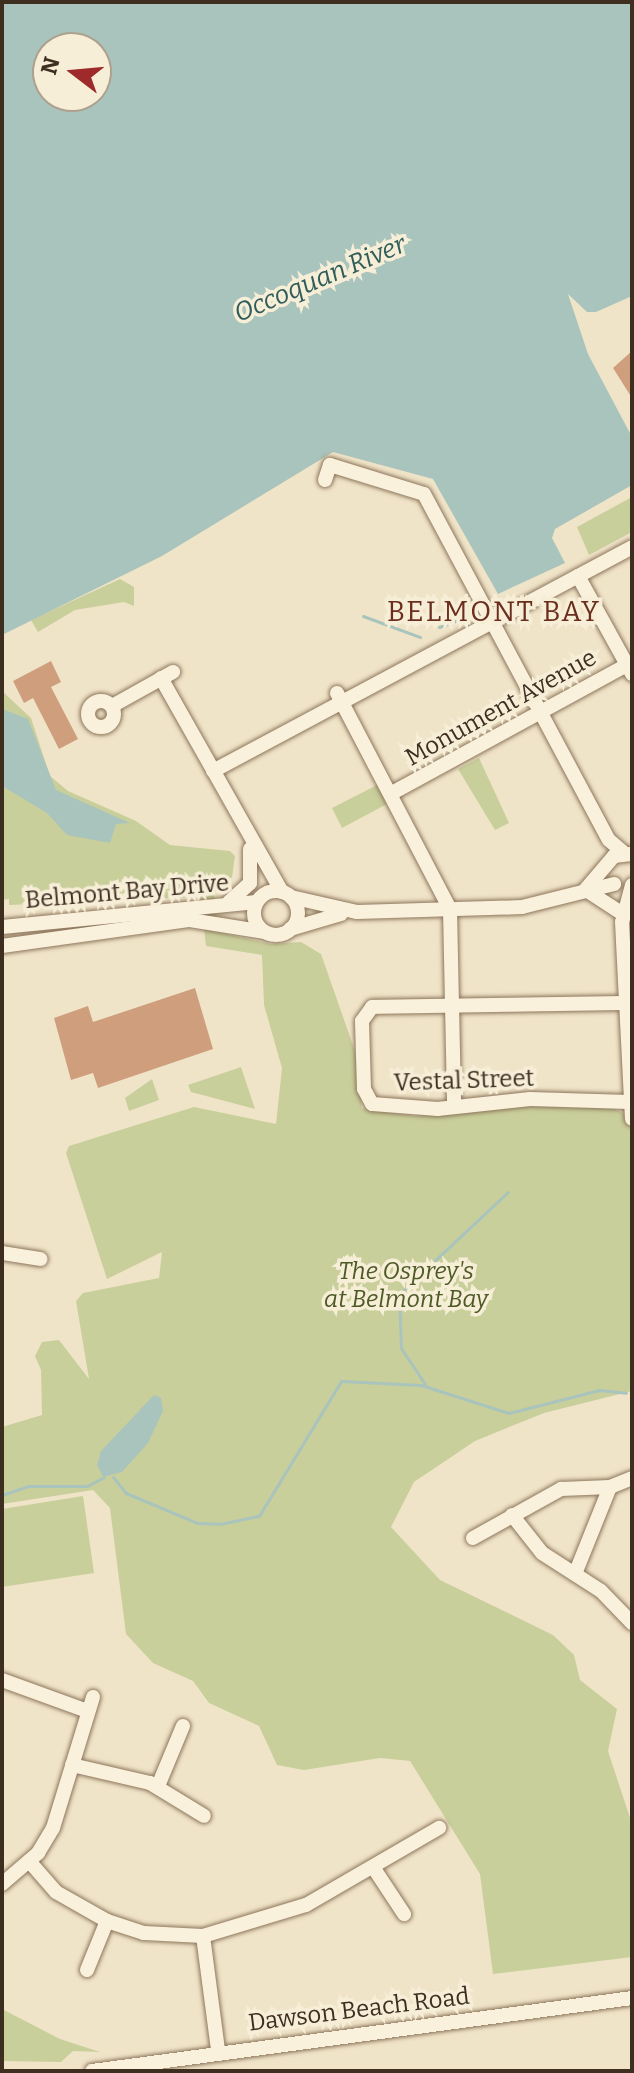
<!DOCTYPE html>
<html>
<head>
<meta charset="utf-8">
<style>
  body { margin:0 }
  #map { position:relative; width:634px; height:2073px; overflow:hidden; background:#f0e4c8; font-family:Bitter,serif }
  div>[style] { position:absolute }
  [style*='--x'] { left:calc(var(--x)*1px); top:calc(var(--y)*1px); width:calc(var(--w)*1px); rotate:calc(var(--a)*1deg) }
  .green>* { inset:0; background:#c9cf9b }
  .water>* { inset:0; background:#a9c4bc }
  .stream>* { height:3px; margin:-1.5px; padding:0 1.5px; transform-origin:1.5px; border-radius:1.5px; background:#a9c4bc }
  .building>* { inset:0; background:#cf9f7d }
  .roads { filter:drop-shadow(0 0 2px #8d765c) drop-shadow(0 0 2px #8d765c) }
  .minor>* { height:14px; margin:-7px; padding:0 7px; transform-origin:7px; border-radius:7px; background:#faf1dc }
  .minor>.ring { margin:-7px; padding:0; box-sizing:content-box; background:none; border:14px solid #faf1dc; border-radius:50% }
  span { translate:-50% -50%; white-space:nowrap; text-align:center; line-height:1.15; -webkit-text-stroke:7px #f7eed8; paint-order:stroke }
  .street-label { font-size:24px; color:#3d2e20 }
  .park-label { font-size:24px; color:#4d5a26; font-style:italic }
  .water-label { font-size:26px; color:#2f5d5a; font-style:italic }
  .quarter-label { font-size:28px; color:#6b2e1e; letter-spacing:2px }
  .frame { position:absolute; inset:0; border:4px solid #3d2e20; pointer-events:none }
  .north { position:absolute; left:32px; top:32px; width:80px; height:80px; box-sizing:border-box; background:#f7eed8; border:2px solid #ada18e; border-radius:50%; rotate:286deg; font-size:22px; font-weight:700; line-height:32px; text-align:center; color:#3d2e20 }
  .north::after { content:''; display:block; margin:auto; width:28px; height:36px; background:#9e2a2b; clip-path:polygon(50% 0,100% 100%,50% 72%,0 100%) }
</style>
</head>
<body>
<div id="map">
  <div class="green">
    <div style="clip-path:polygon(632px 497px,632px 532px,589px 555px,577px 527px)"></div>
    <div style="clip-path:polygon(120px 579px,134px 587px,134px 606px,124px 602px,75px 610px,38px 632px,31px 620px)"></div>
    <div style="clip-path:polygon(2px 691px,31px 718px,50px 776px,68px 791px,136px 821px,170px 845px,230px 851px,235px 856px,232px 877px,214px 893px,217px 932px,271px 944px,301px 942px,321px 954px,355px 1051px,362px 1108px,414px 1116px,538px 1104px,613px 1108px,632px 1118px,632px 1391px,544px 1413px,475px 1441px,414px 1482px,391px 1527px,440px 1580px,553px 1635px,574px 1655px,580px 1680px,617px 1709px,608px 1751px,632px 1824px,632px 1957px,493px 1974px,480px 1874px,410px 1761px,380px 1758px,304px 1770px,277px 1765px,259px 1726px,209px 1703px,193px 1681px,153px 1663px,126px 1634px,110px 1508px,93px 1490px,2px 1504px,2px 1427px,42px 1415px,41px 1370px,35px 1356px,42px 1342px,59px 1340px,89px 1379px,76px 1301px,83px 1293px,159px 1278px,162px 1252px,107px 1279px,66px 1153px,69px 1146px,194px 1107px,276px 1124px,282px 1068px,264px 1005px,262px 955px,206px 946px,200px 897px,9px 905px,9px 899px,2px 900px)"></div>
    <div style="clip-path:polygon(479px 758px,509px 823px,495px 830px,458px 769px)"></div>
    <div style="clip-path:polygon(377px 785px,387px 804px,342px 828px,332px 808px)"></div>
    <div style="clip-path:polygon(241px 1067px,255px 1109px,191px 1092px,188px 1085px)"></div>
    <div style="clip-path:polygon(152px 1079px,159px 1100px,129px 1111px,125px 1098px)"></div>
    <div style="clip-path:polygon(83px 1496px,94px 1573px,2px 1587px,2px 1509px)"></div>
    <div style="clip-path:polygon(2px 2009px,60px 2039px,100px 2052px,73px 2051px,61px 2062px,2px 2061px)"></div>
  </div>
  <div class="water">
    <div style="clip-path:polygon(evenodd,2px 2px,632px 2px,632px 296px,596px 312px,587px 312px,568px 294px,588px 354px,632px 437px,632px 485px,555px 529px,552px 538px,565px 563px,498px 594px,433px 479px,333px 452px,162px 556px,2px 635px,2px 2px,48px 48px,96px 48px,96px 96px,48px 96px,48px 48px)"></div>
    <div style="clip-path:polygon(2px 709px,28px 719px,56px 790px,130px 823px,116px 824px,110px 843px,67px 835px,47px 813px,2px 786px)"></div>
    <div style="clip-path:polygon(154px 1395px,161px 1398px,163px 1411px,148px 1443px,122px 1472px,103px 1477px,97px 1465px,101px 1451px)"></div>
  </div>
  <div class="stream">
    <div style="--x:363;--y:616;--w:61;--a:20.2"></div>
    <div style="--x:439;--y:627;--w:20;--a:-20"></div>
    <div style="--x:425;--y:1384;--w:43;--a:-123.7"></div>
    <div style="--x:401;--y:1348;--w:54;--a:-92.1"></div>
    <div style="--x:399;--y:1294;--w:149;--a:-43.1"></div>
    <div style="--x:113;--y:1477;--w:21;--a:51"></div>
    <div style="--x:126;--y:1493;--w:77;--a:22.9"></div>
    <div style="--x:197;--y:1523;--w:23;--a:2"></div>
    <div style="--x:220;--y:1524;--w:40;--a:-12"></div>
    <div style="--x:259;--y:1516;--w:158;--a:-58.7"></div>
    <div style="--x:341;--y:1381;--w:80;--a:2.9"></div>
    <div style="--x:421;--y:1385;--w:92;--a:17.7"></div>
    <div style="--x:509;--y:1413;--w:93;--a:-14.3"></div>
    <div style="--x:599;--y:1390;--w:27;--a:6"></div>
    <div style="--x:2;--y:1495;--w:28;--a:-19"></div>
    <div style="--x:28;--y:1486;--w:59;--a:0"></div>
    <div style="--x:87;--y:1486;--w:19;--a:-28"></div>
  </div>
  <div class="building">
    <div style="clip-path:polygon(632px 351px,632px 398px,613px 368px)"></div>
    <div style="clip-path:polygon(51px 661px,61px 682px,51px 687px,78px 739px,59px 749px,33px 698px,24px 703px,13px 681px)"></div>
    <div style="clip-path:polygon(195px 988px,213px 1049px,98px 1088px,93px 1073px,71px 1080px,54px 1018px,88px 1006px,93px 1022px)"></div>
  </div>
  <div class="roads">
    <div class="minor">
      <div style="--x:325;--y:480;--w:16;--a:-72"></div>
      <div style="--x:330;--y:465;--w:98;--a:17.1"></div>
      <div style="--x:424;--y:494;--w:392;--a:61.9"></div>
      <div style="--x:609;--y:840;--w:20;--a:41"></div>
      <div style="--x:578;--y:576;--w:112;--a:61.1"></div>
      <div style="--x:161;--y:678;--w:246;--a:60.5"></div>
      <div style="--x:337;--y:693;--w:244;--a:62.4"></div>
      <div style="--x:450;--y:909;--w:194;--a:88.8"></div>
      <div class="ring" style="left:88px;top:701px;width:12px;height:12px"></div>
      <div style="--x:112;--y:706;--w:70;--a:-29.1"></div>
      <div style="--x:213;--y:771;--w:475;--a:-28.1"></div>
      <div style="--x:392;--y:793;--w:273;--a:-28.6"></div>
      <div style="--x:632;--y:885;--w:38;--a:105"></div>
      <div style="--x:622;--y:922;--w:197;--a:87.1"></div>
      <div style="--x:585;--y:890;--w:45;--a:-49.5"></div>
      <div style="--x:614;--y:856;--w:17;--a:-7"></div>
      <div class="ring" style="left:254px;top:891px;width:30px;height:30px"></div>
      <div style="--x:589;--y:892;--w:37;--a:33"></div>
      <div style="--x:291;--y:897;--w:68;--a:12.8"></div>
      <div style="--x:357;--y:912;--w:165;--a:-1.7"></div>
      <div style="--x:522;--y:907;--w:95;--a:-14"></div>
      <div style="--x:229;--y:902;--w:28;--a:-42"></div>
      <div style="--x:250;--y:883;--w:34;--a:-90"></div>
      <div style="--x:2;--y:927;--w:256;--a:-5.6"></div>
      <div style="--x:290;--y:929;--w:53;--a:-16.4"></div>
      <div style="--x:2;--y:946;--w:190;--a:-7.9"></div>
      <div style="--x:190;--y:920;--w:76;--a:9.1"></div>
      <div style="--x:629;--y:1102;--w:99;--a:-178.3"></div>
      <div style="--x:530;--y:1099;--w:93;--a:173.8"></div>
      <div style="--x:438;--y:1109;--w:66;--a:-175.7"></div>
      <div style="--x:372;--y:1104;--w:17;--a:-118"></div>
      <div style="--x:364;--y:1089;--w:68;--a:-91.7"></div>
      <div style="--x:362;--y:1021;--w:17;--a:-54"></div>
      <div style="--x:372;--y:1007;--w:260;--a:-0.9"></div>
      <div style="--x:2;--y:1253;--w:39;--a:9"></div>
      <div style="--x:512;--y:1515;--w:48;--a:51.7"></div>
      <div style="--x:542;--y:1553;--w:70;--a:32.8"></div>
      <div style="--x:601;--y:1591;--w:45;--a:45.9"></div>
      <div style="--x:473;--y:1538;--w:101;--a:-29.1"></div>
      <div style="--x:561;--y:1489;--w:49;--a:-2.3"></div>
      <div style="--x:610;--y:1487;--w:24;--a:-22"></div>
      <div style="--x:575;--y:1574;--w:94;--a:-68.1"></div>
      <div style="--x:2;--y:1680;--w:90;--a:20"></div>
      <div style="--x:72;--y:1765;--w:80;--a:13"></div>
      <div style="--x:150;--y:1783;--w:63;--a:31.4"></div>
      <div style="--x:158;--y:1786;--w:65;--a:-67.4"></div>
      <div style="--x:29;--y:1861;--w:41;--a:48.9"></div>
      <div style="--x:56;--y:1892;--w:59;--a:29.6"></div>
      <div style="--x:107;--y:1921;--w:39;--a:18"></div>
      <div style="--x:144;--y:1933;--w:59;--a:2.9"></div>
      <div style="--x:203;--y:1936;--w:108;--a:-16.8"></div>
      <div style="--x:306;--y:1905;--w:154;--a:-30.1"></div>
      <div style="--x:375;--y:1870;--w:53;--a:56.6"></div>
      <div style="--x:2;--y:1884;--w:48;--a:-40.7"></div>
      <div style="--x:38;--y:1853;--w:29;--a:-59"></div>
      <div style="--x:53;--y:1828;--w:137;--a:-73"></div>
      <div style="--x:203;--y:1936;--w:115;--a:82.5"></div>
      <div style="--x:87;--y:1970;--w:53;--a:-67.8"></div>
      <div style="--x:92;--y:2071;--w:545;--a:-7.7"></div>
    </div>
  </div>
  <div class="street-label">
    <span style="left:501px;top:708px;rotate:-29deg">Monument Avenue</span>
    <span style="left:127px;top:892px;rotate:-5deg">Belmont Bay Drive</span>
    <span style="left:464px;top:1081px;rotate:-2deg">Vestal Street</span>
    <span style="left:359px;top:2010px;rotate:-7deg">Dawson Beach Road</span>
  </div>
  <div class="park-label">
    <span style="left:406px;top:1286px">The Osprey's<br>at Belmont Bay</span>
  </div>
  <div class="water-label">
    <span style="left:320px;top:279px;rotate:-23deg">Occoquan River</span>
  </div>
  <div class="quarter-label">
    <span style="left:494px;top:612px">BELMONT BAY</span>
  </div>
  <div class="frame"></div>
  <div class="north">N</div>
</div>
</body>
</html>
